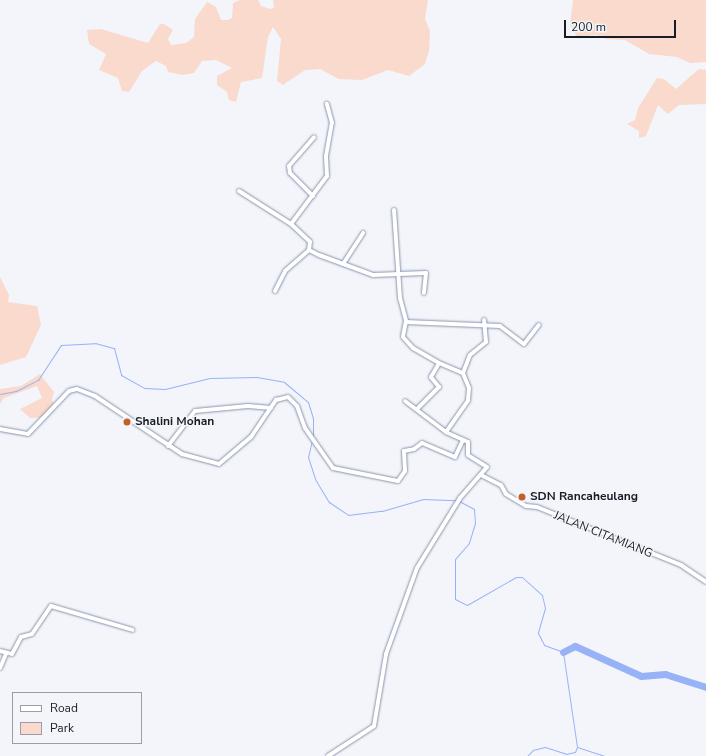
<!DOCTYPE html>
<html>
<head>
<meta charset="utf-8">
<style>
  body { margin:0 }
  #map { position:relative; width:706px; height:756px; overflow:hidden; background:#f3f5fb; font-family:"Nunito Sans",sans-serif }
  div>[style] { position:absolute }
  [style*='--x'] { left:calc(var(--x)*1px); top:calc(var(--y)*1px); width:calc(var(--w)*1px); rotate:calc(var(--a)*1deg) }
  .green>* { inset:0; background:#f9dacc }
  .stream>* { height:1px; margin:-0.5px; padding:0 0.5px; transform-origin:0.5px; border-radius:0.5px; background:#98b2f7 }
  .river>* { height:7px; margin:-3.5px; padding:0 3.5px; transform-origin:3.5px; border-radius:3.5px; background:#98b2f7 }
  .roads { filter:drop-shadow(0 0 1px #8a94ae) drop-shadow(0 0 1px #8a94ae) }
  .minor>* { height:4px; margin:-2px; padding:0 2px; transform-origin:2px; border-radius:2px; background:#fff }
  .dots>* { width:11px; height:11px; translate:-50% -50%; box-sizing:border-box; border:2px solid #f3f5fb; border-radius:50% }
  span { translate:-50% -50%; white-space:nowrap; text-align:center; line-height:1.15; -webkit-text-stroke:3px #f3f5fb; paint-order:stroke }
  .poi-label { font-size:12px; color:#181c26; font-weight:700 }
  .left { translate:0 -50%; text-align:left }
  .street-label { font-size:12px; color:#181c26 }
  .legend { position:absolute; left:12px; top:692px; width:130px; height:52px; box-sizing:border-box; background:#f3f5fb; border:1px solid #9b9ea6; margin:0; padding:5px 7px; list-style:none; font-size:12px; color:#181c26 }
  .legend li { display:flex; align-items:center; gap:8px; height:20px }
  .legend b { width:20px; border:1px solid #9b9ea6 }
  .scale { position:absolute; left:564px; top:20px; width:112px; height:18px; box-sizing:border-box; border:2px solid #181c26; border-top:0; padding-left:5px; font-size:12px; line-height:14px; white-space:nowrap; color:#181c26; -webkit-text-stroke:3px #f3f5fb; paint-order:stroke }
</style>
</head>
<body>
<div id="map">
  <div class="green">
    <div style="clip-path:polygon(240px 0,258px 0,261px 6px,270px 9px,274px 8px,273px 0,428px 0,425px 19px,430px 31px,429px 51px,425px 64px,409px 76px,388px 70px,362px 80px,339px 79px,320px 69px,305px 70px,283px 85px,277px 81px,281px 39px,273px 27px,268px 37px,262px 78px,241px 82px,236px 102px,229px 100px,227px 92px,217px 85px,217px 76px,232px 68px,216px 60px,202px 61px,194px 73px,183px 75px,168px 72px,166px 66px,156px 61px,142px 71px,129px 92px,122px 91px,118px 78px,99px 70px,106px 54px,89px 44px,87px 30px,101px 29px,148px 43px,160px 24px,164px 24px,173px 30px,168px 39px,171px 45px,186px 43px,194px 37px,195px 19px,207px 2px,216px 7px,221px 20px,228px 20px,232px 18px,233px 3px)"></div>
    <div style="clip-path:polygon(573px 0,706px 0,706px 62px,690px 63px,677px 57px,649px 54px,625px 40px,606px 39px,597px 35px,577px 37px,570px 25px)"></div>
    <div style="clip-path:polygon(699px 69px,706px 70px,706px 104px,679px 105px,668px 114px,658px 105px,646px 136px,639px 138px,639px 131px,627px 124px,635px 120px,638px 108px,657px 78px,664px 79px,676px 89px)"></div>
    <div style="clip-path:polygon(0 277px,9px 295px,8px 302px,37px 306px,41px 325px,26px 357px,0 365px)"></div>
    <div style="clip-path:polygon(40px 374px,54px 392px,52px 400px,55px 407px,48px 417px,30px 418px,20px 409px,42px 398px,37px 386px,4px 398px,0 404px,0 389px,21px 386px)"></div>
  </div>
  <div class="stream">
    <div style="--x:0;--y:394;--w:16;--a:-11"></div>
    <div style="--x:16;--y:391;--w:25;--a:-27"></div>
    <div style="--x:38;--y:380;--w:42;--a:-56.7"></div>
    <div style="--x:61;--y:345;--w:34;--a:-3"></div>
    <div style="--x:95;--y:343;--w:20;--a:15"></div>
    <div style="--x:114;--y:348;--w:28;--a:75"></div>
    <div style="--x:121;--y:375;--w:26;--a:29"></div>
    <div style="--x:144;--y:388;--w:21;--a:3"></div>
    <div style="--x:165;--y:389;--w:46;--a:-13.7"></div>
    <div style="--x:210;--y:378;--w:47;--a:-1.2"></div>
    <div style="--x:257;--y:377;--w:27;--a:10"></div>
    <div style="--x:284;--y:382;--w:31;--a:40"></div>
    <div style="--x:308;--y:402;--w:17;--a:73"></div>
    <div style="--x:313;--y:418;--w:19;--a:90"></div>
    <div style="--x:312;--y:440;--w:17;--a:103"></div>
    <div style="--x:308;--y:457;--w:23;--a:72"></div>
    <div style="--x:315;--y:479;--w:27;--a:59"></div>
    <div style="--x:329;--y:502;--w:23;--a:34"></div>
    <div style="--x:348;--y:515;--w:34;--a:-7"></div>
    <div style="--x:382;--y:511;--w:43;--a:-16.3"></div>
    <div style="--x:423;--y:499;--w:33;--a:2"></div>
    <div style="--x:459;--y:501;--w:17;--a:28"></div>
    <div style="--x:474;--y:509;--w:14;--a:86"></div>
    <div style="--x:475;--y:523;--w:21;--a:107"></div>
    <div style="--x:469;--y:543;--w:21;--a:131"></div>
    <div style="--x:455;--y:559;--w:40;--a:90"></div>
    <div style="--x:455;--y:599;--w:13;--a:27"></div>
    <div style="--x:467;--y:605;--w:56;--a:-29.7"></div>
    <div style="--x:516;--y:577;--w:6;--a:0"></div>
    <div style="--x:522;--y:577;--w:27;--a:42"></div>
    <div style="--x:542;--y:595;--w:13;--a:77"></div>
    <div style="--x:545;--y:608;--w:26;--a:106"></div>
    <div style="--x:538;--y:633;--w:13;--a:63"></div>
    <div style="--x:544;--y:645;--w:20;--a:20"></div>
    <div style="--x:563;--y:652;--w:96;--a:81.6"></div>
    <div style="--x:577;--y:747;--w:29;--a:18"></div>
    <div style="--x:527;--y:756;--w:8;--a:-45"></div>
    <div style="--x:533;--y:750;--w:12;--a:-14"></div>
    <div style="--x:545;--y:747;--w:22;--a:18"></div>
    <div style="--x:566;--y:754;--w:9;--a:-13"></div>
    <div style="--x:575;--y:752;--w:5;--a:-68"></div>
  </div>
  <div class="river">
    <div style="--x:563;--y:652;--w:13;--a:-27"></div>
    <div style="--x:575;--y:646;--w:72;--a:24.4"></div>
    <div style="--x:641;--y:676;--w:24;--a:-5"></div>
    <div style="--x:665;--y:674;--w:43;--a:17.6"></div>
  </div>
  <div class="roads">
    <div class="minor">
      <div style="--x:239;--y:191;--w:62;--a:32.4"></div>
      <div style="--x:291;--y:224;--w:26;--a:43"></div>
      <div style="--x:310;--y:242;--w:8;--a:97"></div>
      <div style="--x:309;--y:250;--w:11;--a:27"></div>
      <div style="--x:319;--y:255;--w:58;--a:20.3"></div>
      <div style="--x:373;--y:275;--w:53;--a:-2.2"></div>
      <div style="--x:426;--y:273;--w:20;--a:96"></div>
      <div style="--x:313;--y:196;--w:33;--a:-135"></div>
      <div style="--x:290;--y:173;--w:7;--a:-98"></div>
      <div style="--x:289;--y:166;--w:38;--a:-49"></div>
      <div style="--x:394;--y:210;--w:88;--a:86.1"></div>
      <div style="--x:400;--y:298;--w:24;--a:75"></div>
      <div style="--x:406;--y:321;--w:16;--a:101"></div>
      <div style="--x:403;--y:337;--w:15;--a:48"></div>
      <div style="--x:413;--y:348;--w:30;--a:30"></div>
      <div style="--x:291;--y:224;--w:60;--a:-53.1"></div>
      <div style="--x:327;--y:176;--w:20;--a:-93"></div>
      <div style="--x:326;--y:156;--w:34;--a:-80"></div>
      <div style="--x:332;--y:123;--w:20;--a:-105"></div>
      <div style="--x:343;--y:264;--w:37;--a:-57"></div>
      <div style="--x:275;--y:291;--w:22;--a:-63"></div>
      <div style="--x:285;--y:271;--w:32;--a:-41"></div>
      <div style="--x:406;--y:322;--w:94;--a:2.4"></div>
      <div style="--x:500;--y:326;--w:30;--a:37"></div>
      <div style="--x:524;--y:344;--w:24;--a:-52"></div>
      <div style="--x:418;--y:408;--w:30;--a:-45"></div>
      <div style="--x:439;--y:387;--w:13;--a:-129"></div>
      <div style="--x:431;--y:377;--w:16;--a:-60"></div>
      <div style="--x:439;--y:363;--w:26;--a:23"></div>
      <div style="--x:463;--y:373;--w:19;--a:-69"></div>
      <div style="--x:470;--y:355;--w:21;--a:-39"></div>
      <div style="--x:486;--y:342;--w:22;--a:-95"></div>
      <div style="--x:0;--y:429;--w:28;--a:10"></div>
      <div style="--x:28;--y:434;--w:59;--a:-46.4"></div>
      <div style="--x:69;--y:391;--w:8;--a:-14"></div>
      <div style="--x:77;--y:389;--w:19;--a:21"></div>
      <div style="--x:95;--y:396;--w:105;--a:33.7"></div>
      <div style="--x:182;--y:454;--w:38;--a:15"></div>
      <div style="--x:219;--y:464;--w:42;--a:-40.2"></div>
      <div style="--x:251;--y:437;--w:45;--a:-56"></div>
      <div style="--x:276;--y:400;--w:12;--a:-14"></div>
      <div style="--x:288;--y:397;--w:13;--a:45"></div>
      <div style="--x:297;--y:406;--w:23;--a:70"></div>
      <div style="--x:305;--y:428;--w:49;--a:55"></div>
      <div style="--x:333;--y:468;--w:66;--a:11.3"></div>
      <div style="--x:398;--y:481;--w:12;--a:-55"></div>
      <div style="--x:405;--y:471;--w:20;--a:-93"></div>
      <div style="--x:404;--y:451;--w:10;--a:-11"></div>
      <div style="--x:414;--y:449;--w:10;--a:-37"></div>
      <div style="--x:422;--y:443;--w:36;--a:23"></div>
      <div style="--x:455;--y:457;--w:19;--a:-65"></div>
      <div style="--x:446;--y:432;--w:39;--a:-55"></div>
      <div style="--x:468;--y:400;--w:12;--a:-85"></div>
      <div style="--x:469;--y:388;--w:16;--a:-112"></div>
      <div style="--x:168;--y:446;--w:44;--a:-52.4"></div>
      <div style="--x:195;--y:411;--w:53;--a:-5.4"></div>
      <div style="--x:248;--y:406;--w:23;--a:5"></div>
      <div style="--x:481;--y:475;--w:22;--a:27"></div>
      <div style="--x:501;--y:485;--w:10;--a:61"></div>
      <div style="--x:506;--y:494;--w:23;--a:31"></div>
      <div style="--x:526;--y:506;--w:11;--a:5"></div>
      <div style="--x:537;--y:507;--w:155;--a:21.9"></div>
      <div style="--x:681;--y:565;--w:30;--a:34"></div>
      <div style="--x:0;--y:651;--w:12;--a:14"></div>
      <div style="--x:12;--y:654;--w:19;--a:-62"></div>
      <div style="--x:21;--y:637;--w:11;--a:-15"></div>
      <div style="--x:32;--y:634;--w:34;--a:-56"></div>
      <div style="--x:51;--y:606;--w:85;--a:16.3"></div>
      <div style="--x:0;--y:668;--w:15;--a:-67"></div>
      <div style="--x:328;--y:756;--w:55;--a:-33.1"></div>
      <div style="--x:374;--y:726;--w:73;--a:-80.5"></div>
      <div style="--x:386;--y:654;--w:91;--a:-70.2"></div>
      <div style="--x:417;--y:568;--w:82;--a:-58.4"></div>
      <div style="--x:460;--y:498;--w:41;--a:-48.9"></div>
      <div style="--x:487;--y:467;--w:22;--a:-148"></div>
      <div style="--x:468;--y:455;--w:13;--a:-90"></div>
      <div style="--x:468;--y:442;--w:24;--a:-156"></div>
      <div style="--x:446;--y:432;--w:51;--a:-142.9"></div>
    </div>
  </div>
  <div class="dots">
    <div style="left:127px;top:422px;background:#c35f28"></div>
    <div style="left:522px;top:497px;background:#c35f28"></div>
  </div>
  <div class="poi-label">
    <span class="left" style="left:135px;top:422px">Shalini Mohan</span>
    <span class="left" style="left:530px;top:497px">SDN Rancaheulang</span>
  </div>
  <div class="street-label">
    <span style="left:603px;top:535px;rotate:22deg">JALAN CITAMIANG</span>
  </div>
  <ul class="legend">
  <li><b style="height:5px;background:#fff"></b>Road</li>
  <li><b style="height:11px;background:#f9dacc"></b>Park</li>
  </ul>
  <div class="scale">200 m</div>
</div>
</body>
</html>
